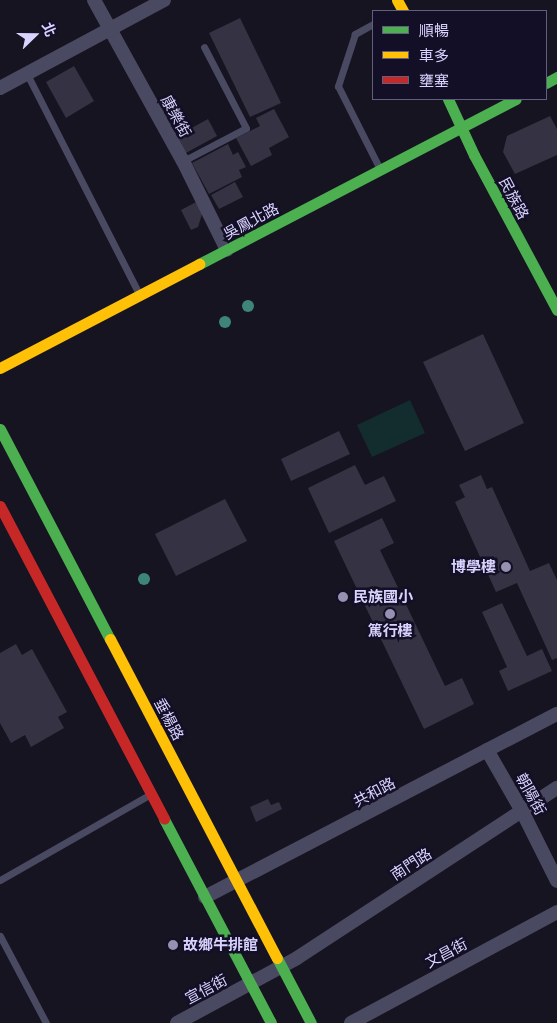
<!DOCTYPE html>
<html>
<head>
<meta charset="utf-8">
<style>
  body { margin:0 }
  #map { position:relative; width:557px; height:1023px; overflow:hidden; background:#161421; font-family:"IBM Plex Sans","Noto Sans TC",sans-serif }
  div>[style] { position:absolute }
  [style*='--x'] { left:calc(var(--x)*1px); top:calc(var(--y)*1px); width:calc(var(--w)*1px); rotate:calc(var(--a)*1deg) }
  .green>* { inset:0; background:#132c2d }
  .building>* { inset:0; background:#343243 }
  .lane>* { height:7px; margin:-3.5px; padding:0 3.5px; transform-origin:3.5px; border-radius:3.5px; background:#4a4962 }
  .street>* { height:14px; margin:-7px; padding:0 7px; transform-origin:7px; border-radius:7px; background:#4a4962 }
  .fast>* { height:11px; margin:-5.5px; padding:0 5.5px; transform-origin:5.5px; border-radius:5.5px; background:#4caf50 }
  .slow>* { height:11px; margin:-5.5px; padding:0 5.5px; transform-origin:5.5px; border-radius:5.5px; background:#ffc107 }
  .jam>* { height:11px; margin:-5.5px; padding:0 5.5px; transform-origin:5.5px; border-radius:5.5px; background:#c62828 }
  .trees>* { width:12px; height:12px; margin:-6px; border-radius:50%; background:#3e8478 }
  .dots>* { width:14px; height:14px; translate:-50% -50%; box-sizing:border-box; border:2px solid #130f26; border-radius:50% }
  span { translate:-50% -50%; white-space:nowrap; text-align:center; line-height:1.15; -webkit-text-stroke:5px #130f26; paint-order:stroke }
  .street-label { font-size:15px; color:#d9d4ff }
  .poi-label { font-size:15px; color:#d9d4ff; font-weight:700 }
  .right { translate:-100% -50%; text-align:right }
  .left { translate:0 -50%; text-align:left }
  .legend { position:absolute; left:372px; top:10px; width:175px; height:90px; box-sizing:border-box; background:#130f26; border:1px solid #625e7d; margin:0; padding:6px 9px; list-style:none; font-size:15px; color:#d9d4ff }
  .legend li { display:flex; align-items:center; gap:10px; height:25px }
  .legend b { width:25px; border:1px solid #625e7d }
  .north { position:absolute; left:10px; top:10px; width:50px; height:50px; -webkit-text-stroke:4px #130f26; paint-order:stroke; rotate:68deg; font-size:14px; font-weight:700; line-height:20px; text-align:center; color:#d9d4ff }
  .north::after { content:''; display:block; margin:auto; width:18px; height:22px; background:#d9d4ff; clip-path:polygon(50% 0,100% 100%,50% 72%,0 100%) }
</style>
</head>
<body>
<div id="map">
  <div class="green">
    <div style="clip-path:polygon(410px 400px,425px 433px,372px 457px,357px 425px)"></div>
  </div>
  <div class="building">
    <div style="clip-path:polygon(240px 18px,281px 103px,250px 117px,209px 33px)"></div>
    <div style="clip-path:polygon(74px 66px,94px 101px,66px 118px,46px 82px)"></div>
    <div style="clip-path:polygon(274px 109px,289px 137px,269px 148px,272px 155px,251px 166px,236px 138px,260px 126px,256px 118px)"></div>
    <div style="clip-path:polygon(550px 116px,557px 129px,557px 155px,515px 174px,503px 152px,507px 136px)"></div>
    <div style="clip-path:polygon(208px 119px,217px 136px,184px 154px,175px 137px)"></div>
    <div style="clip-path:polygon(228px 144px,233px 155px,238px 152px,246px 167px,239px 170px,242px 177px,209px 194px,192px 163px)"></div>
    <div style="clip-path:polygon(235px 182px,243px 197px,219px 209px,211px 195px)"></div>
    <div style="clip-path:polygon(198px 201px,203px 211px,198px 227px,191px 230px,181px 210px)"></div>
    <div style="clip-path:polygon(483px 334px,524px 423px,465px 451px,423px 362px)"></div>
    <div style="clip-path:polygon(339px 431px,350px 454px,291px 481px,281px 459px)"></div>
    <div style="clip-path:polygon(355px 465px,365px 485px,384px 476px,396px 501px,329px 533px,308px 488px)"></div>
    <div style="clip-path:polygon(481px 475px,487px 489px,492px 487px,530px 571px,549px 563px,557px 580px,557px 658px,552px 660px,517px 583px,496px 592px,455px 502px,465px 497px,459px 485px)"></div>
    <div style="clip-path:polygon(225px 499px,247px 541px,176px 576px,155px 534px)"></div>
    <div style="clip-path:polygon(382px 518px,394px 543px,380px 550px,445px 686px,462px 678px,474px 704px,424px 729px,334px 541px)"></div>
    <div style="clip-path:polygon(502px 603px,527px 656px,542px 649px,552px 671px,508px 691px,499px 671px,507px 667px,482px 612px)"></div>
    <div style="clip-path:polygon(16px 644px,22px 655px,32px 649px,67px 712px,58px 717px,64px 728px,31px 747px,25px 735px,11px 743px,0 723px,0 653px)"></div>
    <div style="clip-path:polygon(268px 799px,271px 805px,279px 802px,282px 809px,256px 822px,250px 807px)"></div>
  </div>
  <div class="lane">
    <div style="--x:373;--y:24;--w:21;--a:151"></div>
    <div style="--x:355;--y:34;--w:55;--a:108.1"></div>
    <div style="--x:338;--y:86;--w:93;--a:63.2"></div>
    <div style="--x:27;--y:74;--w:247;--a:63"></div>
    <div style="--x:183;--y:161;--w:71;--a:-27.6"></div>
    <div style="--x:246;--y:128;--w:91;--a:-117.4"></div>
    <div style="--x:0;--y:880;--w:174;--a:-29.7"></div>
    <div style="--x:0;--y:936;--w:98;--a:62.1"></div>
  </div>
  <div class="street">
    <div style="--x:94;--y:0;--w:184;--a:61.1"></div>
    <div style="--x:183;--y:161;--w:99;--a:63.7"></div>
    <div style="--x:0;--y:88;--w:186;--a:-28.2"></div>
    <div style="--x:487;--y:750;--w:70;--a:60.2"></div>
    <div style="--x:522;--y:811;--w:78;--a:63.4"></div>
    <div style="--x:205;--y:897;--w:397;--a:-27.5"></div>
    <div style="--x:177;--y:1023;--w:136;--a:-28.4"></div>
    <div style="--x:297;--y:958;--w:311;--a:-33.2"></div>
    <div style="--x:351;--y:1023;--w:234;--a:-28.3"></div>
  </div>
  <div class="fast">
    <div style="--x:546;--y:83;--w:13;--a:-29"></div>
    <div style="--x:448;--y:99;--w:62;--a:65.1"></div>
    <div style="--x:474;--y:155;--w:176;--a:61.8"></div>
    <div style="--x:199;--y:264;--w:357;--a:-27.5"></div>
    <div style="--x:0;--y:429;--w:237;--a:62.4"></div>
    <div style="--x:164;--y:819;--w:230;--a:62.3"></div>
    <div style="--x:277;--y:958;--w:73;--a:62.4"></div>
  </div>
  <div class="slow">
    <div style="--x:397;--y:0;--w:13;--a:61"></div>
    <div style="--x:0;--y:368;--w:225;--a:-27.6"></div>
    <div style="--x:110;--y:639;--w:360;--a:62.4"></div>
  </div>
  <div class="jam">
    <div style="--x:0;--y:506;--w:353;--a:62.3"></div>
  </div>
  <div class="trees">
    <div style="left:248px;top:306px"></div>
    <div style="left:225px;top:322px"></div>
    <div style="left:144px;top:579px"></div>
  </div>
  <div class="dots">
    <div style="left:506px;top:567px;background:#9591b1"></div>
    <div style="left:343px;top:597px;background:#9591b1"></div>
    <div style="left:390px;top:614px;background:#9591b1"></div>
    <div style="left:173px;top:945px;background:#9591b1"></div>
  </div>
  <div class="street-label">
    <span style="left:176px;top:116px;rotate:61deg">康樂街</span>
    <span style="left:514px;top:198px;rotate:62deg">民族路</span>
    <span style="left:251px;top:221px;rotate:-28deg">吳鳳北路</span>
    <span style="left:169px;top:719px;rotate:62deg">垂楊路</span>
    <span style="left:374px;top:792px;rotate:-28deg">共和路</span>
    <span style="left:531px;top:794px;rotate:61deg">朝陽街</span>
    <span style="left:411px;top:864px;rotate:-33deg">南門路</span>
    <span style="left:446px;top:953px;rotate:-28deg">文昌街</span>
    <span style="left:206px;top:989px;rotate:-28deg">宣信街</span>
  </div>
  <div class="poi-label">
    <span class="right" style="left:496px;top:567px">博學樓</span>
    <span class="left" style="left:353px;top:597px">民族國小</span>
    <span style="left:390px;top:631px">篤行樓</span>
    <span class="left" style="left:183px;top:945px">故鄉牛排館</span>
  </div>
  <ul class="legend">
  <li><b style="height:6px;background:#4caf50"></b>順暢</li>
  <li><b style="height:6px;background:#ffc107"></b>車多</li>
  <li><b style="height:6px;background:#c62828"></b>壅塞</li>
  </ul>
  <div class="north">北</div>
</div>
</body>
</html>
